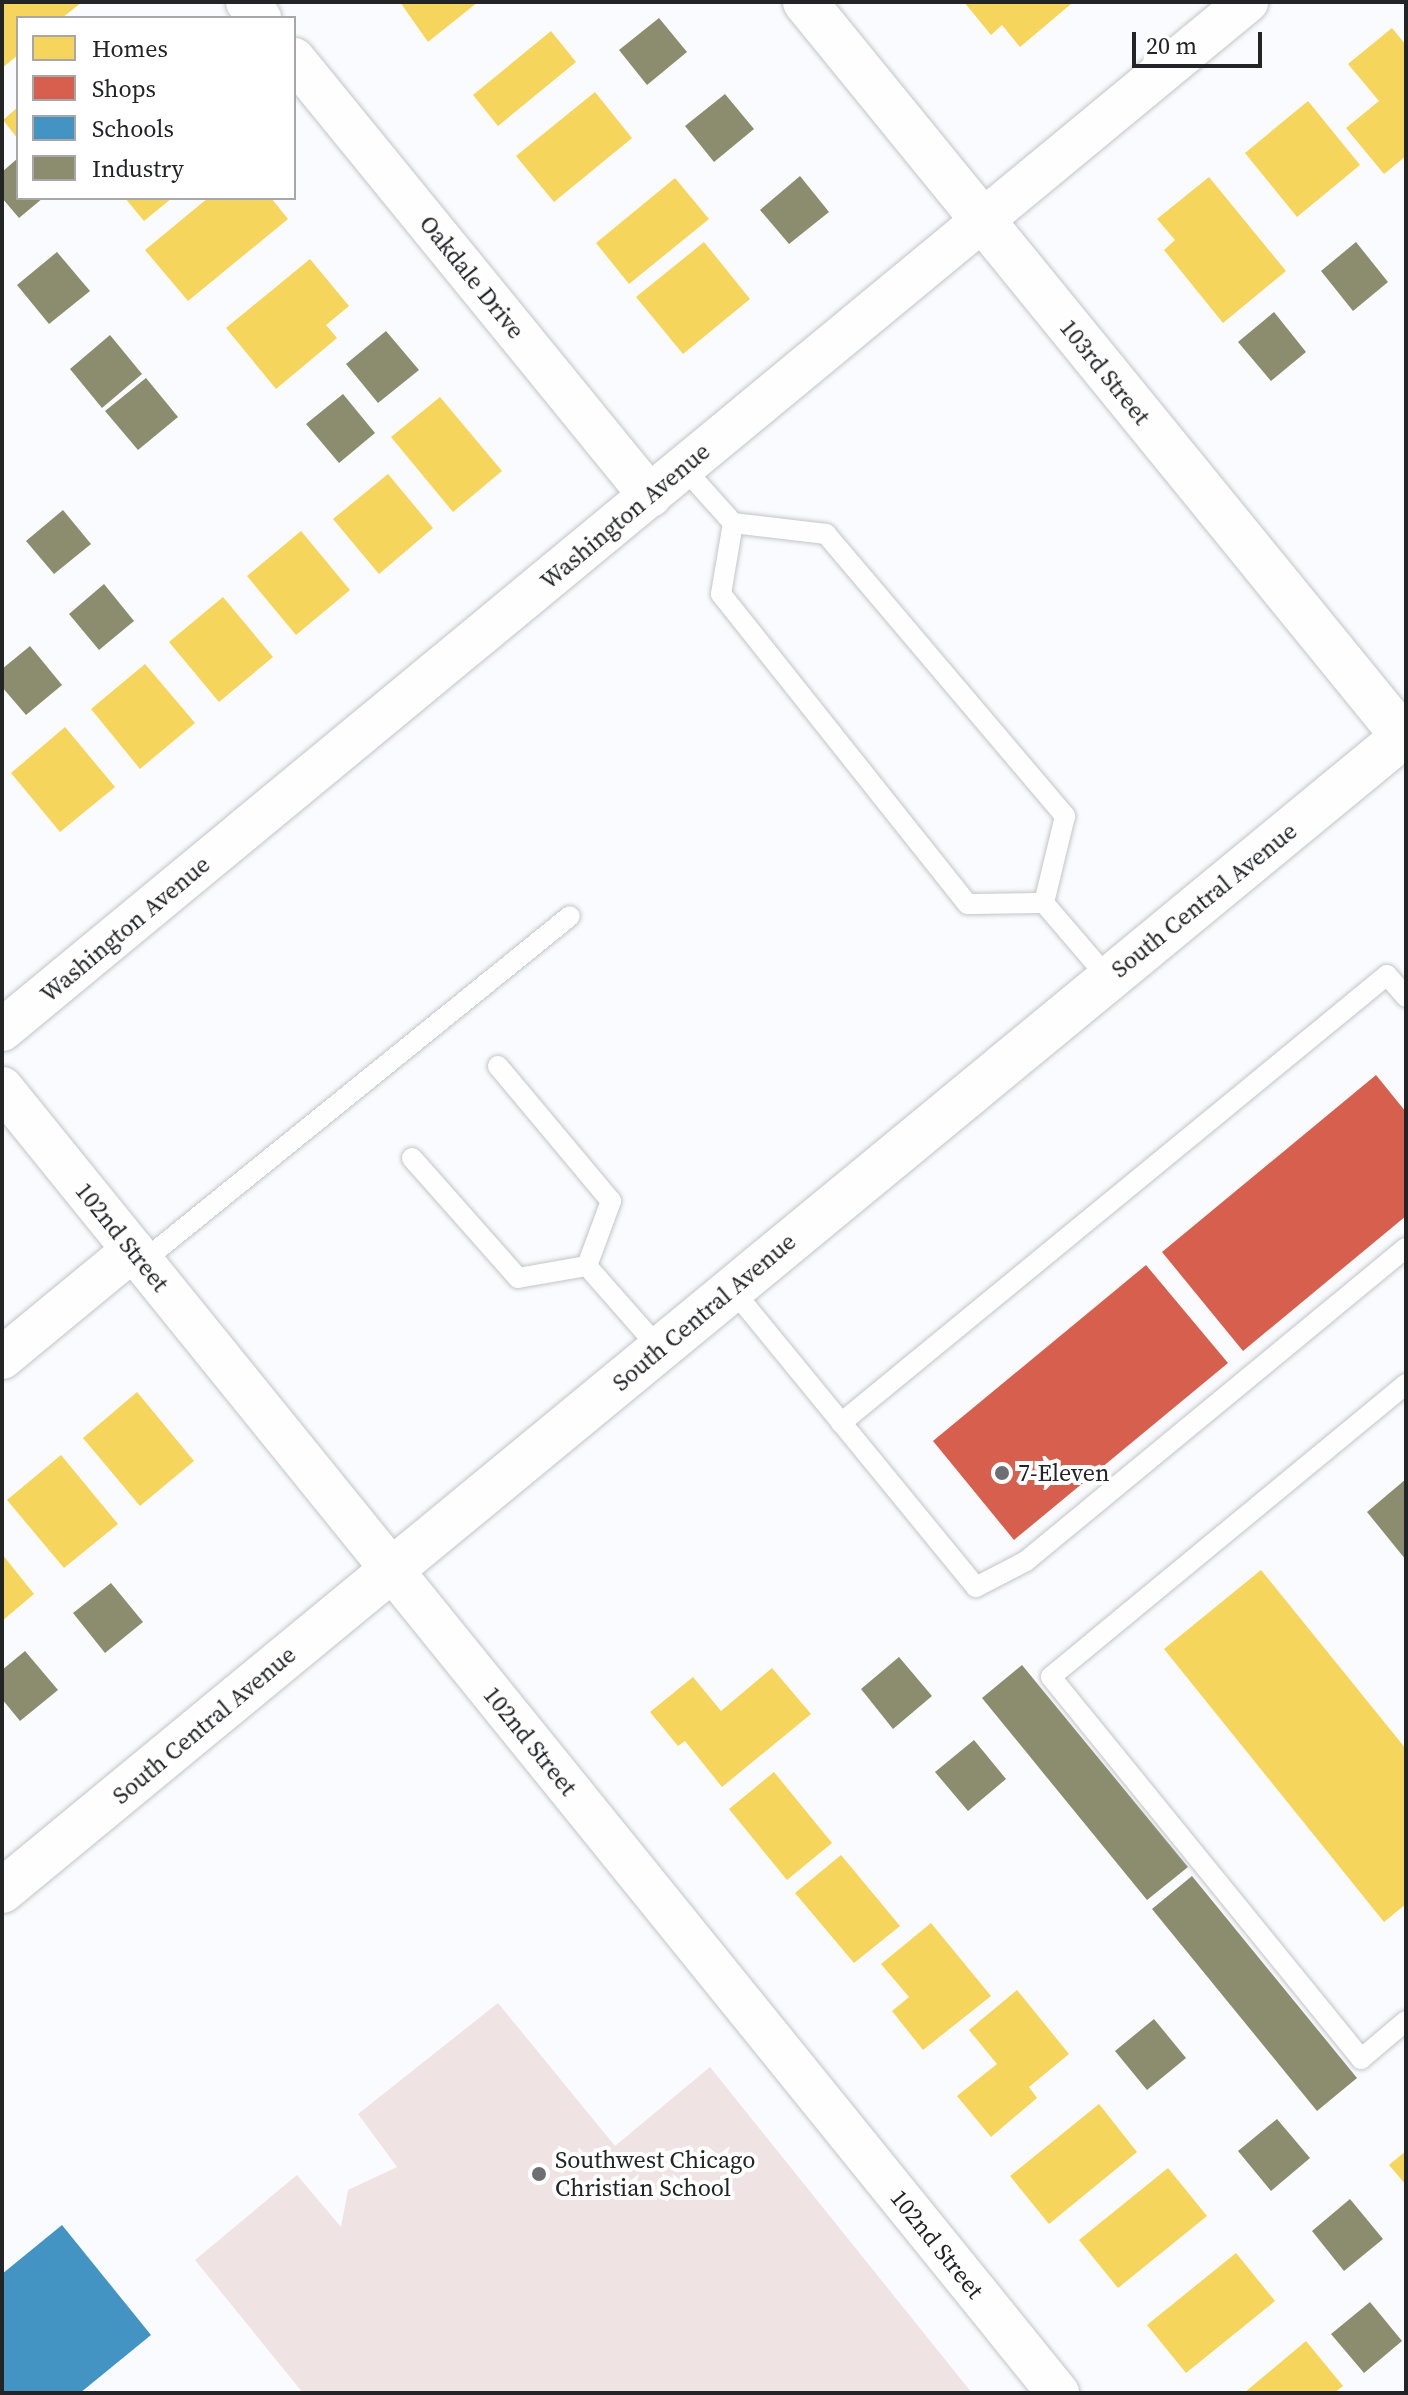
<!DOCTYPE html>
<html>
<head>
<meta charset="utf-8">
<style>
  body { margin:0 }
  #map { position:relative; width:1408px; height:2395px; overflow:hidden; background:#f9fbfe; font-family:"Source Serif 4",serif }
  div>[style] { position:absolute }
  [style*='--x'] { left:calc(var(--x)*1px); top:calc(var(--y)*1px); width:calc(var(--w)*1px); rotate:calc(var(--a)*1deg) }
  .green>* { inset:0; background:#efe3e4 }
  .homes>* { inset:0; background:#f6d55c }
  .shops>* { inset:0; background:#d6604d }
  .schools>* { inset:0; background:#4393c3 }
  .industry>* { inset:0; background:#8c8c6e }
  .roads { filter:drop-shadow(0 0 2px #c3c5c6) drop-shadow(0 0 2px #c3c5c6) }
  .lane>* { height:20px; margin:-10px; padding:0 10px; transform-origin:10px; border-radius:10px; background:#fefeff }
  .street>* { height:42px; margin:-21px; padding:0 21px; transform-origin:21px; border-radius:21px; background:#fefeff }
  .secondary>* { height:44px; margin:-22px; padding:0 22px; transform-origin:22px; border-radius:22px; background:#fefeff }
  .dots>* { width:22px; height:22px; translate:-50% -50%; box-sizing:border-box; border:4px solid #fff; border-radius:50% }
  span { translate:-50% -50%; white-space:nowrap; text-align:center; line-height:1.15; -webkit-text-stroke:8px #fff; paint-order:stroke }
  .street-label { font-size:24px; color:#232426 }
  .poi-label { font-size:24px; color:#232426 }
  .left { translate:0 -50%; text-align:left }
  .frame { position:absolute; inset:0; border:4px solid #232426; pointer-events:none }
  .legend { position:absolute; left:16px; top:16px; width:280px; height:184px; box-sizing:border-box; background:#fff; border:2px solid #a7a7a8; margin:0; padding:10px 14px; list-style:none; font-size:24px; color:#232426 }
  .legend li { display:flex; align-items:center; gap:16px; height:40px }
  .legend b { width:40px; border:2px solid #a7a7a8 }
  .scale { position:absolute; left:1132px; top:32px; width:130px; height:36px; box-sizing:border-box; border:4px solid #232426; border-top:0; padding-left:10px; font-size:24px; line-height:28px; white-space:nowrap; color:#232426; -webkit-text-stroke:6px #fff; paint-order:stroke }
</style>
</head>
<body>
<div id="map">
  <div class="green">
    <div style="clip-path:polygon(498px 2003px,615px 2146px,710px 2067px,972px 2393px,303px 2393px,195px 2260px,297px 2175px,341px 2227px,348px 2190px,397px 2167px,358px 2114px)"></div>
  </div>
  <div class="homes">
    <div style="clip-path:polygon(2px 2px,82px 2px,62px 18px,18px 18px,18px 55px,2px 68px)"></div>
    <div style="clip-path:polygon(400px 2px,478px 2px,428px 42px)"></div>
    <div style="clip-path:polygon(964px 2px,1069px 2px,1071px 4px,1020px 47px,1002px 25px,991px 35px)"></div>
    <div style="clip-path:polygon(1392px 28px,1406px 45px,1406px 156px,1384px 174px,1346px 128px,1379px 101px,1348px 64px)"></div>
    <div style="clip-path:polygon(551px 31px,576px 62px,498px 126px,473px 95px)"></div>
    <div style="clip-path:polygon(595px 92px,632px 138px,554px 202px,516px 156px)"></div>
    <div style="clip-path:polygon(1308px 101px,1360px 165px,1297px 217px,1245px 153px)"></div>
    <div style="clip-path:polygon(18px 107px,18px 139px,3px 120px)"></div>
    <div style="clip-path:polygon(1209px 177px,1286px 271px,1223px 323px,1164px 250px,1175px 240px,1157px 219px)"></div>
    <div style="clip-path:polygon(675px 178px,709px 219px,629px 284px,596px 243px)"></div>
    <div style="clip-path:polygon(125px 198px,172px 198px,144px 221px)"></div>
    <div style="clip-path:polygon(208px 198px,271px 198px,288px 219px,188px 301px,145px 250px)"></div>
    <div style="clip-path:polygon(704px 242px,750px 299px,683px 354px,636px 297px)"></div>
    <div style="clip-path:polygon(310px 259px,349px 306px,326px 325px,337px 338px,276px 389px,226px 328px)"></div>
    <div style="clip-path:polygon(440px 397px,502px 471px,453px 512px,391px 437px)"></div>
    <div style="clip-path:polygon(388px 474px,433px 528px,379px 574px,333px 519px)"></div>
    <div style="clip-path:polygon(301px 531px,350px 590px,296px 635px,247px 576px)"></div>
    <div style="clip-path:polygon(223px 597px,273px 657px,219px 702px,169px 642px)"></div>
    <div style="clip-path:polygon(145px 664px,195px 723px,140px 769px,91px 709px)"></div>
    <div style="clip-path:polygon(65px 727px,115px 787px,60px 832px,11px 773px)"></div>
    <div style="clip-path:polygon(137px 1392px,194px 1461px,140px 1506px,83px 1438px)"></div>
    <div style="clip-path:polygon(61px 1455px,118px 1524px,64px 1568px,7px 1500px)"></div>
    <div style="clip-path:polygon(2px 1554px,34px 1594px,2px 1621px)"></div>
    <div style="clip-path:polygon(1261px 1570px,1406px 1749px,1406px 1904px,1384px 1922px,1164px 1649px)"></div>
    <div style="clip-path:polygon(772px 1668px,811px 1714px,722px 1787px,685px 1741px,678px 1746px,650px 1712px,693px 1677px,721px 1711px)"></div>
    <div style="clip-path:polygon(774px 1772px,832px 1843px,787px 1880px,729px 1809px)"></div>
    <div style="clip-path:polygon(841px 1855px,900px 1926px,854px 1963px,795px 1893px)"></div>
    <div style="clip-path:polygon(931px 1923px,991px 1996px,923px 2050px,892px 2011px,909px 1997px,881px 1964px)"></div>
    <div style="clip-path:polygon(1017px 1990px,1069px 2054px,1029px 2087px,1037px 2098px,991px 2137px,957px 2096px,997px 2064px,969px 2030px)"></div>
    <div style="clip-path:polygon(1099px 2104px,1137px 2152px,1049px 2224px,1010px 2176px)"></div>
    <div style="clip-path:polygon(1406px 2151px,1406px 2185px,1389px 2165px)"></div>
    <div style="clip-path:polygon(1168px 2168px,1207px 2216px,1118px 2288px,1079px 2240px)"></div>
    <div style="clip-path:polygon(1236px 2253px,1275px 2301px,1186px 2373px,1147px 2325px)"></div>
    <div style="clip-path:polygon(1306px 2341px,1343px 2386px,1334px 2393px,1244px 2393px)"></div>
  </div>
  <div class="shops">
    <div style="clip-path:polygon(1376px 1075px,1406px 1112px,1406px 1216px,1243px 1351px,1162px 1252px)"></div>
    <div style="clip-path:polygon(1146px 1265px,1228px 1363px,1014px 1540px,933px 1441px)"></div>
  </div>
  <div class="schools">
    <div style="clip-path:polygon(62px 2225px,151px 2335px,80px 2393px,2px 2393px,2px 2274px)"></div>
  </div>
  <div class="industry">
    <div style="clip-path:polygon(659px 18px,687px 52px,647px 85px,619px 50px)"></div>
    <div style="clip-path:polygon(725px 94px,754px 129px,714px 162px,685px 126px)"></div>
    <div style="clip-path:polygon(18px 158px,18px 198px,43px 198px,19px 218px,2px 198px,2px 172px)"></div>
    <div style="clip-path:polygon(800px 176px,829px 212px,789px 244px,760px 210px)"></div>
    <div style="clip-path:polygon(1356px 242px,1388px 282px,1353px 311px,1321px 271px)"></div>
    <div style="clip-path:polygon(57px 252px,90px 291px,49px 324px,17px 285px)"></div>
    <div style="clip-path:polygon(1274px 312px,1306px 352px,1271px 381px,1238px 342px)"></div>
    <div style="clip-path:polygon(386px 331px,419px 370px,378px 403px,346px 364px)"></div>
    <div style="clip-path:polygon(110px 335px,142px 374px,102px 408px,70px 369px)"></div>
    <div style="clip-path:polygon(146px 378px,178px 417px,138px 450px,105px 411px)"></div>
    <div style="clip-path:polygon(343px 394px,375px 433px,339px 463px,306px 424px)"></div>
    <div style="clip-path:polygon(63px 510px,91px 544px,54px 574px,26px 541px)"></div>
    <div style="clip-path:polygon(104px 584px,134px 621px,99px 650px,69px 614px)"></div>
    <div style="clip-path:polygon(30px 646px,62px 685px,26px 715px,2px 687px,2px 669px)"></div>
    <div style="clip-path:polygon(1406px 1479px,1406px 1560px,1367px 1512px)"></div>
    <div style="clip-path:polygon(111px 1583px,143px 1622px,105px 1653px,73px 1613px)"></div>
    <div style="clip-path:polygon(25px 1651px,58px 1690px,20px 1721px,2px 1699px,2px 1670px)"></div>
    <div style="clip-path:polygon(899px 1657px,932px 1696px,893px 1729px,861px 1689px)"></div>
    <div style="clip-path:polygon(1022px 1665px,1188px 1867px,1147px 1900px,982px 1698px)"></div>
    <div style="clip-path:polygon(974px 1740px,1006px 1779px,968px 1811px,935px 1772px)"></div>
    <div style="clip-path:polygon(1192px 1876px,1357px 2078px,1317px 2111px,1152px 1909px)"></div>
    <div style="clip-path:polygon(1154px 2019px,1186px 2058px,1147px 2090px,1115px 2051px)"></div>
    <div style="clip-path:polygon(1277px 2119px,1310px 2158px,1271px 2191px,1238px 2151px)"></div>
    <div style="clip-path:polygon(1350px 2199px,1383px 2239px,1344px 2271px,1312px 2231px)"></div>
    <div style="clip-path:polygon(1370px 2302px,1402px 2341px,1364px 2373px,1331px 2334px)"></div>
  </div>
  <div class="roads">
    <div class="lane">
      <div style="--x:683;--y:467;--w:75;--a:48.2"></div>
      <div style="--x:733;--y:523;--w:94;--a:6.7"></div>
      <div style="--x:826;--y:534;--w:370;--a:49.7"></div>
      <div style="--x:1065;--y:816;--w:89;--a:103.6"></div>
      <div style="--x:1044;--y:903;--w:100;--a:49.5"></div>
      <div style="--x:733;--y:523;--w:72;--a:99.6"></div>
      <div style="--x:721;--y:594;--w:396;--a:51.5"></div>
      <div style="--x:968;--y:904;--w:76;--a:-0.8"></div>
      <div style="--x:498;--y:1066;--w:176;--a:50.1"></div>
      <div style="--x:611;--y:1201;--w:69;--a:110.3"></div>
      <div style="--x:587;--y:1266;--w:111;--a:48.7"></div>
      <div style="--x:412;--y:1158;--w:160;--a:48.5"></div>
      <div style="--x:518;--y:1278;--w:70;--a:-9.9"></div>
      <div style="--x:142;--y:1262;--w:550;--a:-38.95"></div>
      <div style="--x:732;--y:1289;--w:385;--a:50.7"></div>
      <div style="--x:976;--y:1587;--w:56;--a:-27.5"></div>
      <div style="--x:1026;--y:1561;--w:492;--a:-39.5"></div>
      <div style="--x:1406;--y:1384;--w:460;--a:140.5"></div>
      <div style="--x:1051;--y:1677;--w:492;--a:50.9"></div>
      <div style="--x:1361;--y:2059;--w:59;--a:-40.2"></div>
      <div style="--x:841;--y:1423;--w:706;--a:-39.37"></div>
      <div style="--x:1387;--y:975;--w:29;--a:49"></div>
    </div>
    <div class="street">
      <div style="--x:247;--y:2;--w:21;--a:51"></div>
      <div style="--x:294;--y:59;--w:564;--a:50.83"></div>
      <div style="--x:2;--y:1030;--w:1615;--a:-39.55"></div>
      <div style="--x:2;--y:1088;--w:1679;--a:51.02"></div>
      <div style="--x:2;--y:1358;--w:170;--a:-39.5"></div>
    </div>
    <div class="secondary">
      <div style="--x:805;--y:2;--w:952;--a:50.84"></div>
      <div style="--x:2;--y:1891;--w:1819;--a:-39.49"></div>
    </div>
  </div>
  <div class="dots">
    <div style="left:1002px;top:1473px;background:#6e6f72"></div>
    <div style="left:539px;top:2174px;background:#6e6f72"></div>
  </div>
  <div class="street-label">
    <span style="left:472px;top:277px;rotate:51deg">Oakdale Drive</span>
    <span style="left:1105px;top:372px;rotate:51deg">103rd Street</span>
    <span style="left:625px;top:516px;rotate:-40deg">Washington Avenue</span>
    <span style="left:1204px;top:900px;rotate:-39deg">South Central Avenue</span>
    <span style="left:125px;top:929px;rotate:-40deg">Washington Avenue</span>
    <span style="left:122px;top:1237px;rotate:51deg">102nd Street</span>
    <span style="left:704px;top:1312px;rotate:-40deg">South Central Avenue</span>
    <span style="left:204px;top:1725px;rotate:-40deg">South Central Avenue</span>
    <span style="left:530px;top:1741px;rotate:51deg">102nd Street</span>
    <span style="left:937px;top:2244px;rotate:51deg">102nd Street</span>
  </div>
  <div class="poi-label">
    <span class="left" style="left:1018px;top:1473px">7-Eleven</span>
    <span class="left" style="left:555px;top:2174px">Southwest Chicago<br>Christian School</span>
  </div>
  <div class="frame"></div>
  <ul class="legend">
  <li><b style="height:22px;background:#f6d55c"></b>Homes</li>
  <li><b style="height:22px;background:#d6604d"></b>Shops</li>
  <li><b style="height:22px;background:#4393c3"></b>Schools</li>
  <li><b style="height:22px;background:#8c8c6e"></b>Industry</li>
  </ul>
  <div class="scale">20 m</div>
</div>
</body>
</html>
